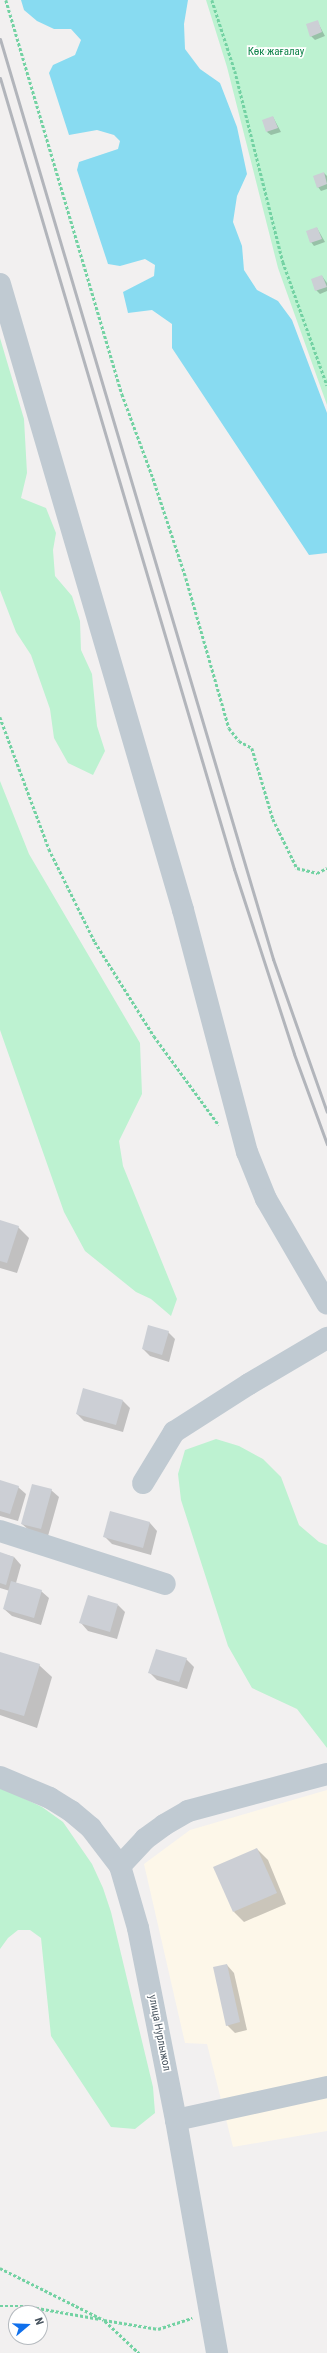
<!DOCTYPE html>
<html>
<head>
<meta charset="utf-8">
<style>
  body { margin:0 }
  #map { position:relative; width:327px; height:2353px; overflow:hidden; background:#f2f0f0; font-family:"Roboto Condensed",sans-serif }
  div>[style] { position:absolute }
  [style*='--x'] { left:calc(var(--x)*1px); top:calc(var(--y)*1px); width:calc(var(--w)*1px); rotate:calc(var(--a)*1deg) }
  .commercial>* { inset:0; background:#fdf7e9 }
  .green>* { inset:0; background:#bdf2d1 }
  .water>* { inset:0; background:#88dbf1 }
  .shadow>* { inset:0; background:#0003 }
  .building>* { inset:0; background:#cccfd5 }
  .path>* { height:2.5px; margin-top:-1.25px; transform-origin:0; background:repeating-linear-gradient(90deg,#73d2a3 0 3px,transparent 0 5px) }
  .minor>* { height:22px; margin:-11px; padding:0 11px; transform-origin:11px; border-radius:11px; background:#c0cad2 }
  .rail>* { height:3px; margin:-1.5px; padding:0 1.5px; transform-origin:1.5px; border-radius:1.5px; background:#b2b5bb }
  span { translate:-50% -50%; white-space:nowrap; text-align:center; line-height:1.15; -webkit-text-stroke:3.5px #fff; paint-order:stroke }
  .park-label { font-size:11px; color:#12854c }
  .street-label { font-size:11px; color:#47535e }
  .north { position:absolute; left:8px; top:2305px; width:40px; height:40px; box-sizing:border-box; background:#fff; border:1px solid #b5babf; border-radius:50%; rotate:71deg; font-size:11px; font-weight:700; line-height:16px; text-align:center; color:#47535e }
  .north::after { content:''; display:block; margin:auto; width:14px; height:18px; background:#1070ec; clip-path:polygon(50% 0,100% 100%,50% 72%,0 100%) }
</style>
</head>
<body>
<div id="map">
  <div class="commercial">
    <div style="clip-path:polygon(327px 1790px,327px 2131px,233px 2147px,207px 2044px,185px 2043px,144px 1864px,190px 1830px)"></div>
  </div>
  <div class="green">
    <div style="clip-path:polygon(206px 0,327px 0,327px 405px,278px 268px,227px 67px)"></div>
    <div style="clip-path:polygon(0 338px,24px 419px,27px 473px,21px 498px,46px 508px,56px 533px,53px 550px,55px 576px,72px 596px,80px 621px,81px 650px,92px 674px,97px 726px,105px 751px,93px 775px,68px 763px,54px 738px,50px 709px,31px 655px,16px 632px,0 590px)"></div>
    <div style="clip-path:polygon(0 781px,29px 854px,140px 1043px,142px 1094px,119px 1141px,123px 1166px,177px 1299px,171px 1316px,151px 1299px,136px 1292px,85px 1251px,64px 1212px,0 1030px)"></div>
    <div style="clip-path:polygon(216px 1439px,239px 1446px,263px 1459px,281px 1477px,299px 1525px,319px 1542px,327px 1545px,327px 1748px,297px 1709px,252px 1688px,228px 1646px,181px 1500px,178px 1474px,185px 1450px)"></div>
    <div style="clip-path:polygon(0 1787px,42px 1807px,63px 1822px,92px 1864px,103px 1888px,111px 1912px,153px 2087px,155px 2113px,135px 2129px,111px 2127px,51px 2036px,41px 1938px,30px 1930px,18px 1930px,8px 1938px,0 1949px)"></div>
  </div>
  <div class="water">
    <div style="clip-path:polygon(21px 0,188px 0,184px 24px,185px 49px,200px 69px,220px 83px,237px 127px,247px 174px,237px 196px,233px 222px,242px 246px,244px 270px,257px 290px,278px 301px,292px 320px,327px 413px,327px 553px,309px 555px,172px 348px,172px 324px,152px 310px,128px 313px,123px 292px,154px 276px,155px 265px,145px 259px,120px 266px,108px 264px,77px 170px,79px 162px,118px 149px,120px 141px,114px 135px,97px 130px,69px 135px,49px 73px,53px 65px,75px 55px,81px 40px,71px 29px,54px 29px,37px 21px,24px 10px)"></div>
  </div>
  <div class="shadow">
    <div style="clip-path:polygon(317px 21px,325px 36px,315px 40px,311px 36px)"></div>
    <div style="clip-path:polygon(273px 117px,281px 132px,271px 135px,267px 132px)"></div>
    <div style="clip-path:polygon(324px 173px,327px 176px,327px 189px,321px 191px,318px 187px)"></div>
    <div style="clip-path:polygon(317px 228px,325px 242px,314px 246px,311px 242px)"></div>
    <div style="clip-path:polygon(322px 276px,327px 283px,327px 291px,320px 294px,316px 290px)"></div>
    <div style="clip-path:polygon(0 1221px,18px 1227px,29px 1238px,17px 1273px,0 1268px)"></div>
    <div style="clip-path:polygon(168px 1332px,175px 1339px,169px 1362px,150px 1356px,143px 1349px)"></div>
    <div style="clip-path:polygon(123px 1401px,130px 1408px,123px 1432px,84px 1421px,77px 1414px)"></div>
    <div style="clip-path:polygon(0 1481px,18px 1487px,26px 1494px,18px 1521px,0 1516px)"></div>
    <div style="clip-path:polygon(51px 1490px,59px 1497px,48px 1536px,30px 1531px,22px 1524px)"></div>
    <div style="clip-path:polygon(111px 1512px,150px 1523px,157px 1531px,151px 1555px,112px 1544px,104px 1536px)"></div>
    <div style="clip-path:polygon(0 1553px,14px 1557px,21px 1565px,16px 1583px,41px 1591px,49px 1598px,41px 1625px,12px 1616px,4px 1609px,10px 1591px,0 1588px)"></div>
    <div style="clip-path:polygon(118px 1605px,125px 1612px,117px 1639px,88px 1631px,81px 1623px)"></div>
    <div style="clip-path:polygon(0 1653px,39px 1665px,52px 1677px,37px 1728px,0 1715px)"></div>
    <div style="clip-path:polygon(186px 1659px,194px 1667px,187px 1689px,157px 1680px,150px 1673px)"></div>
    <div style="clip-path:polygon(257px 1849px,268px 1860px,286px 1904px,244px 1922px,234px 1912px)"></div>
    <div style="clip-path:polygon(227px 1965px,234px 1973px,247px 2030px,235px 2033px,227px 2025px)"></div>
  </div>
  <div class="building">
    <div style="clip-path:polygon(318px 20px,322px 32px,310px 37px,306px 24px)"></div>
    <div style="clip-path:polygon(273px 116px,278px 128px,266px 132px,262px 120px)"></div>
    <div style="clip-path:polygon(324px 172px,327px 184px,317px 188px,313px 176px)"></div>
    <div style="clip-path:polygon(317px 227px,322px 239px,310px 243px,306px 231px)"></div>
    <div style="clip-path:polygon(322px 275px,327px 287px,315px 291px,311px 279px)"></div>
    <div style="clip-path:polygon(0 1220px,19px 1226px,7px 1263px,0 1261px)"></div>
    <div style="clip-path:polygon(148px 1325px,169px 1331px,162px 1355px,142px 1349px)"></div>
    <div style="clip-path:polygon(83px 1388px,123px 1400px,116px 1425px,76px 1414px)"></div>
    <div style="clip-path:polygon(0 1480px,19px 1486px,10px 1514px,0 1511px)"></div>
    <div style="clip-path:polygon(32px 1484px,52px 1489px,41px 1529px,21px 1524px)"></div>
    <div style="clip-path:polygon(110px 1511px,150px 1522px,143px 1548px,103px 1537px)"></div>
    <div style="clip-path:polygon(0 1552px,14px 1557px,6px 1585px,0 1583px)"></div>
    <div style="clip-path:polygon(11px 1581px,42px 1590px,34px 1618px,3px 1609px)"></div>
    <div style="clip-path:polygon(88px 1595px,118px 1604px,110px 1632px,79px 1623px)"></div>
    <div style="clip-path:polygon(156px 1649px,187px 1658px,179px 1682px,148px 1673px)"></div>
    <div style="clip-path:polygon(0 1652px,40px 1664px,24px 1716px,0 1709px)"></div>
    <div style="clip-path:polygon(257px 1848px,277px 1893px,233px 1912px,213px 1867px)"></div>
    <div style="clip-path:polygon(227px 1964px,240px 2022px,226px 2026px,213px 1967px)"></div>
  </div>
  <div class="path">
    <div style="--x:6;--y:0;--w:411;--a:73.6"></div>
    <div style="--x:122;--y:394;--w:90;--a:69.7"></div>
    <div style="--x:153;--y:478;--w:105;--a:71.7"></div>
    <div style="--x:186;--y:578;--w:156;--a:74"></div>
    <div style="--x:229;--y:728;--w:16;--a:52"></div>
    <div style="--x:239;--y:741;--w:15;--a:28"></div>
    <div style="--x:252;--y:748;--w:74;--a:73.5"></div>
    <div style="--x:273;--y:819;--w:55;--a:63.9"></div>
    <div style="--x:297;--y:868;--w:21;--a:14"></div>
    <div style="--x:317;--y:873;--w:11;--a:-27"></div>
    <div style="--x:212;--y:0;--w:75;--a:72.1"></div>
    <div style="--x:235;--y:71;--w:197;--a:75.9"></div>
    <div style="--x:283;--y:262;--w:131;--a:70.3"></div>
    <div style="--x:0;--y:717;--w:141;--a:69.6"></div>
    <div style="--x:49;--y:849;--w:104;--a:63.7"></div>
    <div style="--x:95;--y:942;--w:111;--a:57.9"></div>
    <div style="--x:154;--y:1036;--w:110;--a:53.9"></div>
    <div style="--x:0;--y:2268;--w:116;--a:26.6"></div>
    <div style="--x:104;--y:2320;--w:55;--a:9.5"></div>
    <div style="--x:158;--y:2329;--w:36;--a:-18"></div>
    <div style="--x:0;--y:2306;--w:26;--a:0"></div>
    <div style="--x:26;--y:2306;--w:75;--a:10"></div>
    <div style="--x:105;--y:2321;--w:47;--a:43.3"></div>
  </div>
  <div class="minor">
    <div style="--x:0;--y:284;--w:652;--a:73.7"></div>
    <div style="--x:183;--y:910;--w:250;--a:75.2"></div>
    <div style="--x:247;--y:1152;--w:51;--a:68"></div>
    <div style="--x:266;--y:1199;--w:121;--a:59.8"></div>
    <div style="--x:143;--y:1483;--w:60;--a:-58.7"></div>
    <div style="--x:174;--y:1432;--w:89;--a:-32.6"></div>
    <div style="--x:249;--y:1384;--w:91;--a:-30.5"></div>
    <div style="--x:0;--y:1531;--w:173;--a:17.8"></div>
    <div style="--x:0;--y:1777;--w:54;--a:22.8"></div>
    <div style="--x:50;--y:1798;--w:25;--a:32"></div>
    <div style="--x:71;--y:1811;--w:26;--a:40"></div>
    <div style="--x:91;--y:1828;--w:48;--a:52.7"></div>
    <div style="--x:120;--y:1866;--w:65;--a:73.8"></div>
    <div style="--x:138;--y:1928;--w:196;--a:78.8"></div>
    <div style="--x:176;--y:2120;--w:237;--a:80"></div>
    <div style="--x:120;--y:1866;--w:37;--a:-47"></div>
    <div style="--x:145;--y:1839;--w:24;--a:-36"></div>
    <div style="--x:164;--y:1825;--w:28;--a:-30"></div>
    <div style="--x:188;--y:1811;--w:144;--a:-14.9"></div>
    <div style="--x:176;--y:2120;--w:155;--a:-12.3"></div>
  </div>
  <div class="rail">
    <div style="--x:0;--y:39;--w:960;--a:73.47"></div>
    <div style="--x:273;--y:959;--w:162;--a:70.6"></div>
    <div style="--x:0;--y:78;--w:825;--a:73.52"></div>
    <div style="--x:234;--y:869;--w:194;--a:72"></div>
    <div style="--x:294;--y:1054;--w:96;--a:69.9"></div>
  </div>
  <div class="park-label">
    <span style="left:276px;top:52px">Көк жағалау</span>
  </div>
  <div class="street-label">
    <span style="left:159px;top:2033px;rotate:79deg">улица Нурлыжол</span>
  </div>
  <div class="north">N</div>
</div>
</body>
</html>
